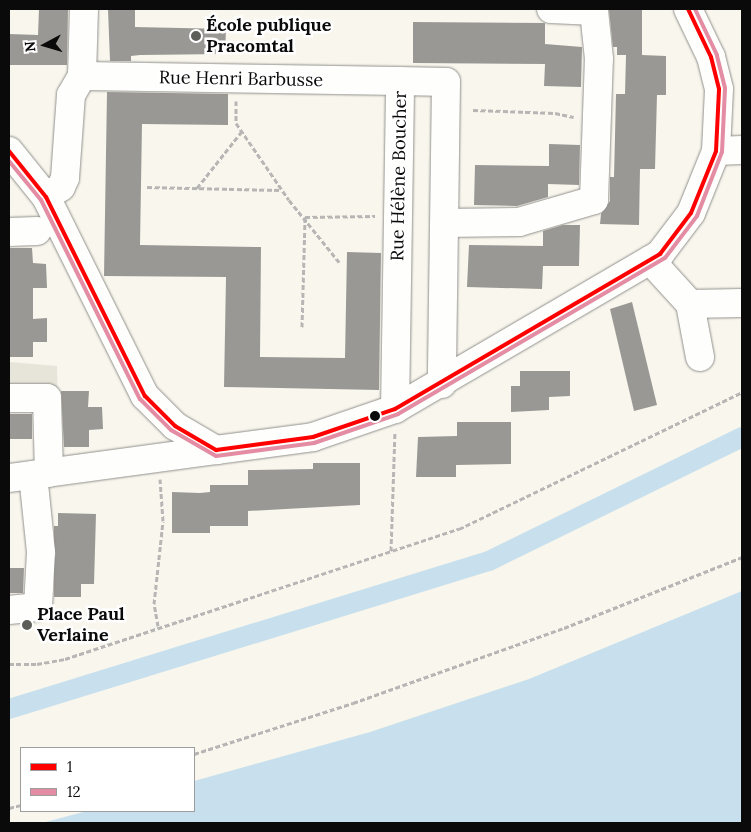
<!DOCTYPE html>
<html>
<head>
<meta charset="utf-8">
<style>
  body { margin:0 }
  #map { position:relative; width:751px; height:832px; overflow:hidden; background:#f8f6ed; font-family:Lora,serif }
  div>[style] { position:absolute }
  [style*='--x'] { left:calc(var(--x)*1px); top:calc(var(--y)*1px); width:calc(var(--w)*1px); rotate:calc(var(--a)*1deg) }
  .plaza>* { inset:0; background:#e7e4da }
  .water>* { inset:0; background:#c8e0ed }
  .canal>* { height:20px; margin:-10px; padding:0 10px; transform-origin:10px; border-radius:10px; background:#c8e0ed }
  .building>* { inset:0; background:#9a9894 }
  .path>* { height:3px; margin-top:-1.5px; transform-origin:0; background:repeating-linear-gradient(90deg,#b7b6b5 0 5px,transparent 0 7.5px) }
  .roads { filter:drop-shadow(0 0 1px #91908c) drop-shadow(0 0 1px #91908c) }
  .minor>* { height:28px; margin:-14px; padding:0 14px; transform-origin:14px; border-radius:14px; background:#fefefc }
  .bus-1>* { height:4px; margin:-2px; padding:0 2px; transform-origin:2px; border-radius:2px; background:#f00 }
  .bus-2>* { height:4px; margin:-2px; padding:0 2px; transform-origin:2px; border-radius:2px; background:#e38ca3 }
  .dots>* { width:14px; height:14px; translate:-50% -50%; box-sizing:border-box; border:2px solid #fff; border-radius:50% }
  span { translate:-50% -50%; white-space:nowrap; text-align:center; line-height:1.15; -webkit-text-stroke:5px #fff; paint-order:stroke }
  .poi-label { font-size:18px; color:#0a0a0a; font-weight:700 }
  .left { translate:0 -50%; text-align:left }
  .street-label { font-size:18px; color:#0a0a0a }
  .frame { position:absolute; inset:0; border:10px solid #0a0a0a; pointer-events:none }
  .legend { position:absolute; left:20px; top:747px; width:175px; height:65px; box-sizing:border-box; background:#fff; border:1px solid #9d9d9d; margin:0; padding:6px 9px; list-style:none; font-size:15px; color:#0a0a0a }
  .legend li { display:flex; align-items:center; gap:10px; height:25px }
  .legend b { width:25px; border:1px solid #9d9d9d }
  .north { position:absolute; left:20px; top:20px; width:50px; height:50px; -webkit-text-stroke:4px #fff; paint-order:stroke; rotate:264deg; font-size:14px; font-weight:700; line-height:20px; text-align:center; color:#0a0a0a }
  .north::after { content:''; display:block; margin:auto; width:18px; height:22px; background:#0a0a0a; clip-path:polygon(50% 0,100% 100%,50% 72%,0 100%) }
</style>
</head>
<body>
<div id="map">
  <div class="plaza">
    <div style="clip-path:polygon(9px 362px,57px 366px,58px 409px,9px 408px)"></div>
  </div>
  <div class="water">
    <div style="clip-path:polygon(742px 591px,742px 823px,42px 823px,87px 811px,194px 811px,194px 781px,370px 732px,529px 679px)"></div>
  </div>
  <div class="canal">
    <div style="--x:9;--y:709;--w:502;--a:-17.14"></div>
    <div style="--x:489;--y:561;--w:282;--a:-26.1"></div>
  </div>
  <div class="building">
    <div style="clip-path:polygon(39px 9px,68px 9px,67px 65px,9px 65px,9px 34px,38px 35px)"></div>
    <div style="clip-path:polygon(108px 9px,135px 9px,135px 27px,226px 29px,225px 54px,140px 55px,131px 56px,131px 61px,110px 61px)"></div>
    <div style="clip-path:polygon(609px 9px,642px 9px,642px 55px,666px 56px,666px 95px,657px 95px,655px 169px,640px 169px,639px 225px,600px 224px,601px 214px,610px 201px,610px 177px,614px 177px,616px 94px,625px 94px,626px 55px,617px 55px,617px 47px,613px 47px)"></div>
    <div style="clip-path:polygon(413px 22px,545px 23px,545px 44px,582px 47px,581px 87px,544px 86px,545px 64px,413px 63px)"></div>
    <div style="clip-path:polygon(107px 92px,228px 94px,228px 125px,142px 124px,140px 245px,261px 247px,260px 357px,345px 358px,347px 252px,381px 253px,379px 390px,224px 387px,226px 277px,104px 276px)"></div>
    <div style="clip-path:polygon(549px 144px,580px 145px,579px 185px,548px 184px,548px 197px,517px 206px,474px 205px,475px 165px,549px 166px)"></div>
    <div style="clip-path:polygon(563px 225px,580px 225px,579px 266px,543px 266px,542px 289px,467px 287px,469px 245px,543px 246px,543px 231px)"></div>
    <div style="clip-path:polygon(9px 248px,32px 248px,33px 263px,46px 264px,47px 288px,33px 288px,33px 319px,47px 318px,47px 342px,33px 342px,33px 357px,9px 357px)"></div>
    <div style="clip-path:polygon(632px 302px,657px 405px,634px 411px,610px 309px)"></div>
    <div style="clip-path:polygon(520px 371px,570px 371px,570px 396px,549px 397px,549px 410px,511px 412px,511px 386px,520px 386px)"></div>
    <div style="clip-path:polygon(61px 391px,89px 391px,88px 407px,102px 407px,103px 429px,89px 430px,89px 447px,64px 447px)"></div>
    <div style="clip-path:polygon(9px 414px,32px 414px,32px 439px,9px 439px)"></div>
    <div style="clip-path:polygon(457px 422px,511px 422px,511px 464px,456px 465px,456px 477px,416px 477px,418px 437px,457px 436px)"></div>
    <div style="clip-path:polygon(313px 463px,360px 463px,360px 505px,248px 511px,248px 526px,210px 526px,210px 533px,172px 533px,172px 492px,200px 493px,210px 492px,210px 485px,248px 485px,248px 470px,313px 469px)"></div>
    <div style="clip-path:polygon(58px 513px,96px 514px,94px 584px,81px 584px,81px 597px,54px 597px,54px 526px,58px 526px)"></div>
    <div style="clip-path:polygon(9px 568px,24px 568px,23px 593px,9px 593px)"></div>
  </div>
  <div class="path">
    <div style="--x:236;--y:101;--w:22;--a:90"></div>
    <div style="--x:236;--y:123;--w:93;--a:55.5"></div>
    <div style="--x:289;--y:200;--w:80;--a:51.1"></div>
    <div style="--x:473;--y:110;--w:82;--a:2.1"></div>
    <div style="--x:555;--y:113;--w:19;--a:12"></div>
    <div style="--x:147;--y:187;--w:135;--a:1.3"></div>
    <div style="--x:197;--y:188;--w:73;--a:-51.7"></div>
    <div style="--x:302;--y:327;--w:110;--a:-88.4"></div>
    <div style="--x:305;--y:217;--w:70;--a:-0.8"></div>
    <div style="--x:391;--y:551;--w:119;--a:-88.1"></div>
    <div style="--x:158;--y:626;--w:22;--a:-100"></div>
    <div style="--x:154;--y:604;--w:83;--a:-83.8"></div>
    <div style="--x:163;--y:521;--w:42;--a:-94.1"></div>
    <div style="--x:9;--y:664;--w:28;--a:0"></div>
    <div style="--x:37;--y:664;--w:28;--a:-10"></div>
    <div style="--x:65;--y:659;--w:415;--a:-18.3"></div>
    <div style="--x:459;--y:529;--w:314;--a:-25.8"></div>
    <div style="--x:194;--y:754;--w:167;--a:-17.8"></div>
    <div style="--x:353;--y:703;--w:224;--a:-19.6"></div>
    <div style="--x:564;--y:628;--w:192;--a:-21.7"></div>
    <div style="--x:9;--y:808;--w:12;--a:-14"></div>
  </div>
  <div class="roads">
    <div class="minor">
      <div style="--x:82;--y:76;--w:318;--a:0.9"></div>
      <div style="--x:9;--y:151;--w:59;--a:51.2"></div>
      <div style="--x:46;--y:197;--w:222;--a:63.6"></div>
      <div style="--x:145;--y:396;--w:42;--a:45"></div>
      <div style="--x:175;--y:426;--w:48;--a:30.3"></div>
      <div style="--x:216;--y:450;--w:98;--a:-7.6"></div>
      <div style="--x:313;--y:437;--w:87;--a:-18.9"></div>
      <div style="--x:395;--y:409;--w:307;--a:-30.3"></div>
      <div style="--x:660;--y:254;--w:51;--a:-52.9"></div>
      <div style="--x:691;--y:213;--w:67;--a:-68"></div>
      <div style="--x:716;--y:151;--w:62;--a:-87.2"></div>
      <div style="--x:719;--y:89;--w:33;--a:-104"></div>
      <div style="--x:711;--y:57;--w:53;--a:-115.6"></div>
      <div style="--x:716;--y:151;--w:26;--a:-2"></div>
      <div style="--x:46;--y:197;--w:18;--a:-34"></div>
      <div style="--x:61;--y:187;--w:10;--a:-66"></div>
      <div style="--x:65;--y:178;--w:83;--a:-85.9"></div>
      <div style="--x:71;--y:95;--w:22;--a:-60"></div>
      <div style="--x:82;--y:76;--w:67;--a:-88.3"></div>
      <div style="--x:445;--y:223;--w:74;--a:-0.8"></div>
      <div style="--x:519;--y:222;--w:78;--a:-16.3"></div>
      <div style="--x:594;--y:200;--w:141;--a:-88"></div>
      <div style="--x:599;--y:59;--w:48;--a:-95.9"></div>
      <div style="--x:594;--y:11;--w:43;--a:-177.3"></div>
      <div style="--x:9;--y:232;--w:28;--a:-2"></div>
      <div style="--x:650;--y:260;--w:59;--a:47.7"></div>
      <div style="--x:690;--y:304;--w:54;--a:79.3"></div>
      <div style="--x:690;--y:304;--w:52;--a:-1.1"></div>
      <div style="--x:9;--y:398;--w:38;--a:0"></div>
      <div style="--x:47;--y:398;--w:75;--a:88.5"></div>
      <div style="--x:395;--y:409;--w:328;--a:-89.1"></div>
      <div style="--x:400;--y:81;--w:46;--a:1.2"></div>
      <div style="--x:446;--y:82;--w:302;--a:90.8"></div>
      <div style="--x:9;--y:478;--w:209;--a:-7.7"></div>
      <div style="--x:9;--y:610;--w:29;--a:-6"></div>
      <div style="--x:38;--y:607;--w:55;--a:-86.9"></div>
      <div style="--x:41;--y:552;--w:77;--a:-95.9"></div>
    </div>
  </div>
  <div class="bus-1">
    <div style="--x:9;--y:151;--w:59;--a:51.2"></div>
    <div style="--x:46;--y:197;--w:222;--a:63.6"></div>
    <div style="--x:145;--y:396;--w:42;--a:45"></div>
    <div style="--x:175;--y:426;--w:48;--a:30.3"></div>
    <div style="--x:216;--y:450;--w:98;--a:-7.6"></div>
    <div style="--x:313;--y:437;--w:87;--a:-18.9"></div>
    <div style="--x:395;--y:409;--w:307;--a:-30.3"></div>
    <div style="--x:660;--y:254;--w:51;--a:-52.9"></div>
    <div style="--x:691;--y:213;--w:67;--a:-68"></div>
    <div style="--x:716;--y:151;--w:62;--a:-87.2"></div>
    <div style="--x:719;--y:89;--w:33;--a:-104"></div>
    <div style="--x:711;--y:57;--w:53;--a:-115.6"></div>
  </div>
  <div class="bus-2">
    <div style="--x:9;--y:161;--w:50;--a:50.6"></div>
    <div style="--x:41;--y:200;--w:222;--a:63.6"></div>
    <div style="--x:140;--y:399;--w:44;--a:45"></div>
    <div style="--x:171;--y:430;--w:52;--a:30"></div>
    <div style="--x:216;--y:456;--w:99;--a:-7.6"></div>
    <div style="--x:314;--y:443;--w:89;--a:-19"></div>
    <div style="--x:398;--y:414;--w:309;--a:-30.3"></div>
    <div style="--x:665;--y:258;--w:53;--a:-52.7"></div>
    <div style="--x:697;--y:216;--w:69;--a:-68.7"></div>
    <div style="--x:722;--y:152;--w:64;--a:-87.3"></div>
    <div style="--x:725;--y:88;--w:34;--a:-104"></div>
    <div style="--x:717;--y:55;--w:51;--a:-115.6"></div>
  </div>
  <div class="dots">
    <div style="left:196px;top:36px;background:#5d5d59"></div>
    <div style="left:375px;top:416px;background:#0a0a0a"></div>
    <div style="left:27px;top:625px;background:#5d5d59"></div>
  </div>
  <div class="poi-label">
    <span class="left" style="left:206px;top:36px">École publique<br>Pracomtal</span>
    <span class="left" style="left:37px;top:625px">Place Paul<br>Verlaine</span>
  </div>
  <div class="street-label">
    <span style="left:241px;top:79px;rotate:1deg">Rue Henri Barbusse</span>
    <span style="left:399px;top:176px;rotate:-89deg">Rue Hélène Boucher</span>
  </div>
  <div class="frame"></div>
  <ul class="legend">
  <li><b style="height:6px;background:#f00"></b>1</li>
  <li><b style="height:6px;background:#e38ca3"></b>12</li>
  </ul>
  <div class="north">N</div>
</div>
</body>
</html>
